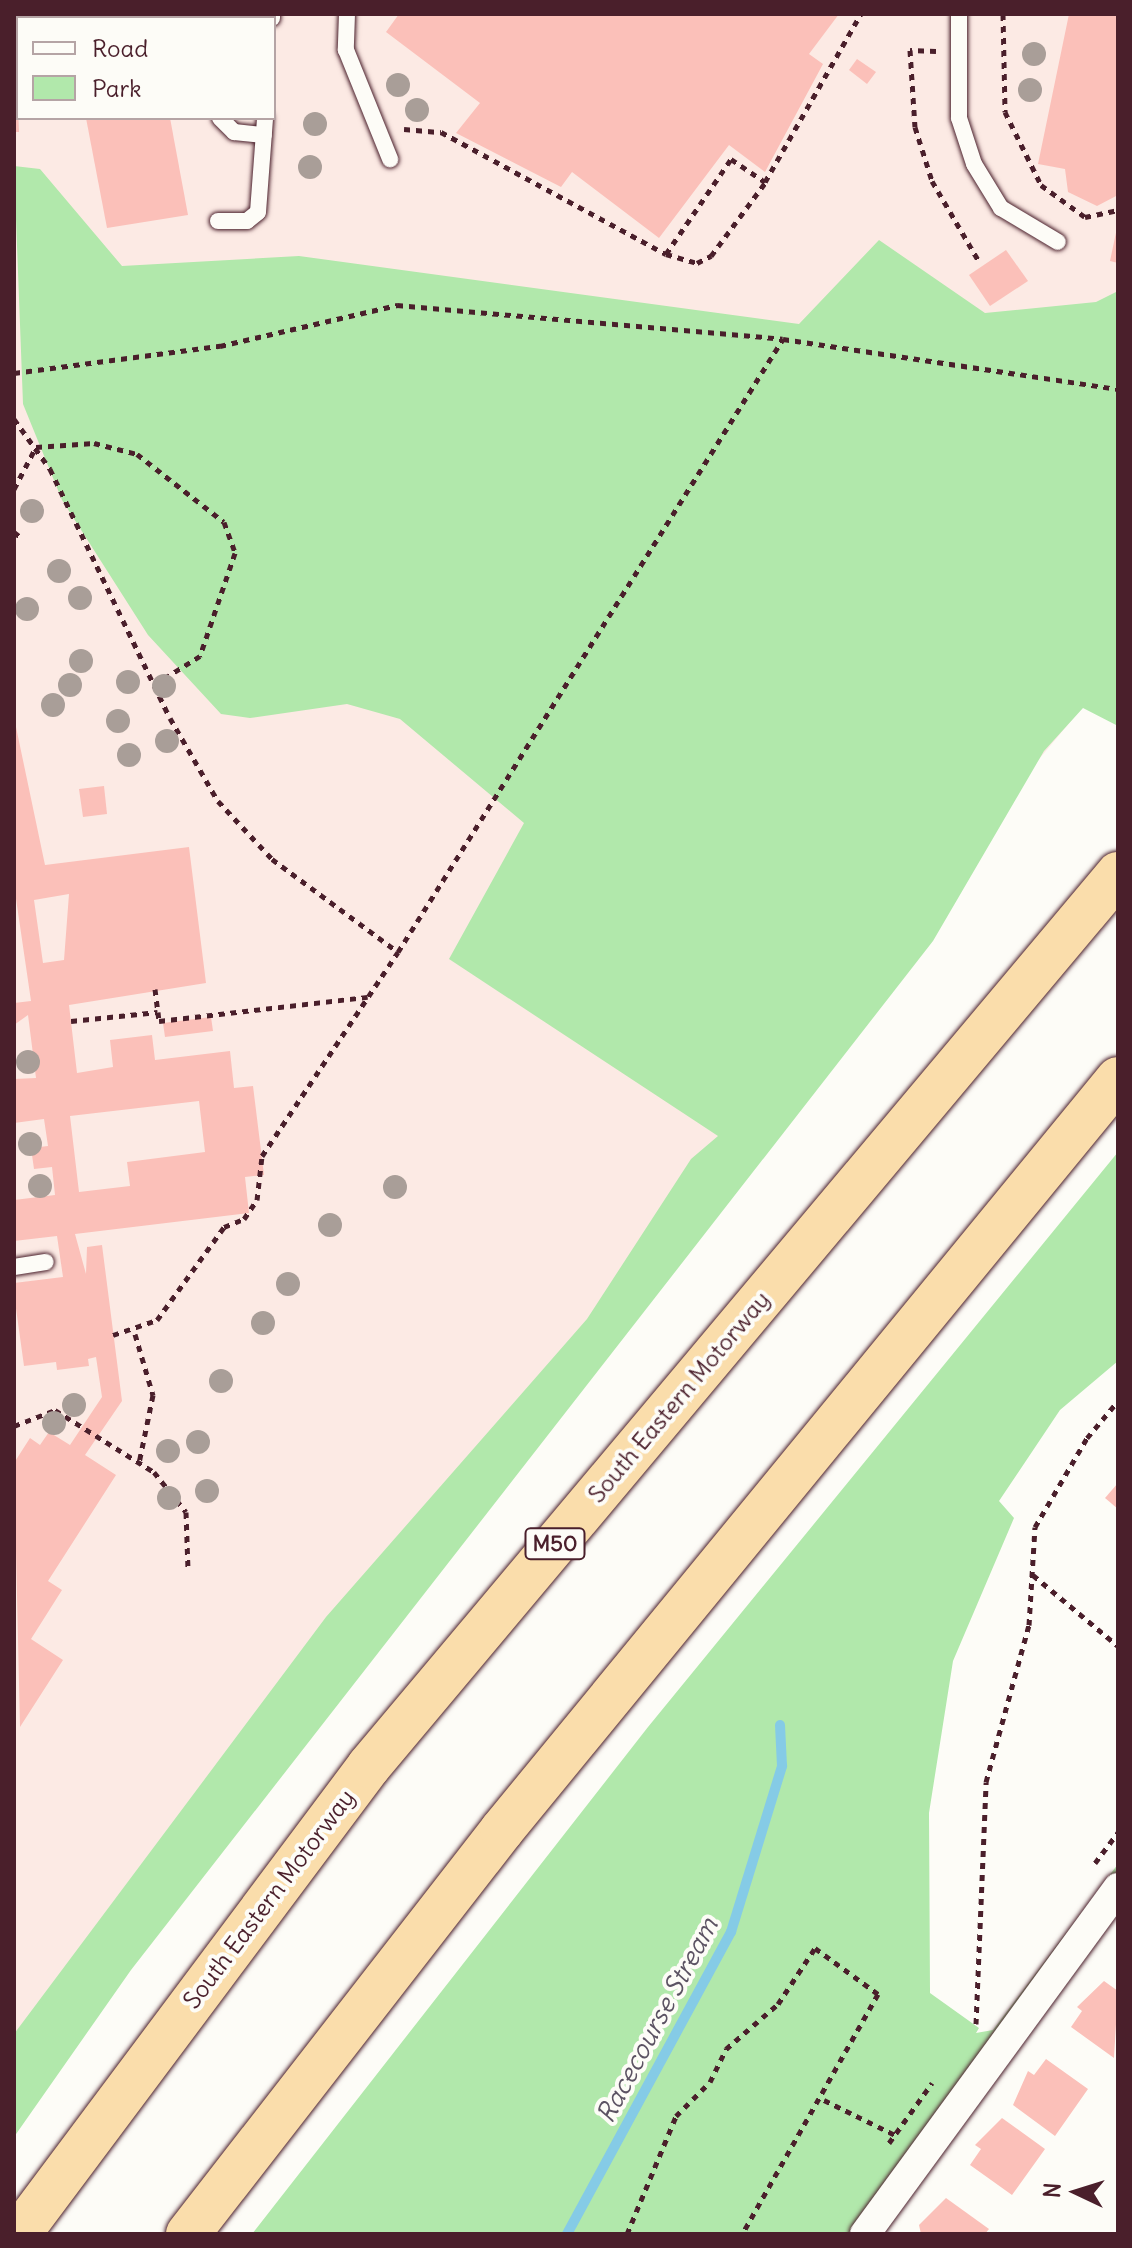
<!DOCTYPE html>
<html>
<head>
<meta charset="utf-8">
<style>
  body { margin:0 }
  #map { position:relative; width:1132px; height:2248px; overflow:hidden; background:#fdfcf7; font-family:Delius,sans-serif }
  div>[style] { position:absolute }
  [style*='--x'] { left:calc(var(--x)*1px); top:calc(var(--y)*1px); width:calc(var(--w)*1px); rotate:calc(var(--a)*1deg) }
  .built>* { inset:0; background:#fceae4 }
  .green>* { inset:0; background:#b1e8ab }
  .stream>* { height:10px; margin:-5px; padding:0 5px; transform-origin:5px; border-radius:5px; background:#85cbe6 }
  .building>* { inset:0; background:#fbc0b9 }
  .path>* { height:5px; margin-top:-2.5px; transform-origin:0; background:repeating-linear-gradient(90deg,#4a1f2b 0 6px,transparent 0 12px) }
  .roads { filter:drop-shadow(0 0 2px #4a1f2b) drop-shadow(0 0 2px #4a1f2b) }
  .service>* { height:16px; margin:-8px; padding:0 8px; transform-origin:8px; border-radius:8px; background:#fdfcf7 }
  .minor>* { height:30px; margin:-15px; padding:0 15px; transform-origin:15px; border-radius:15px; background:#fdfcf7 }
  .motorway>* { height:44px; margin:-22px; padding:0 22px; transform-origin:22px; border-radius:22px; background:#faddab }
  .trees>* { width:24px; height:24px; margin:-12px; border-radius:50%; background:#a99e98 }
  span { translate:-50% -50%; white-space:nowrap; text-align:center; line-height:1.15; -webkit-text-stroke:8px #fdfcf7; paint-order:stroke }
  .shield-label span { padding:2px 6px; background:#fdfcf7; border:2px solid; border-radius:6px; -webkit-text-stroke-width:0 }
  .shield-label { font-size:22px; color:#4a1f2b; font-weight:700 }
  .street-label { font-size:24px; color:#4a1f2b }
  .water-label { font-size:26px; color:#5c5363; font-style:italic }
  .frame { position:absolute; inset:0; border:16px solid #4a1f2b; pointer-events:none }
  .legend { position:absolute; left:16px; top:16px; width:260px; height:104px; box-sizing:border-box; background:#fdfcf7; border:2px solid #b5a4a5; margin:0; padding:10px 14px; list-style:none; font-size:24px; color:#4a1f2b }
  .legend li { display:flex; align-items:center; gap:16px; height:40px }
  .legend b { width:40px; border:2px solid #b5a4a5 }
  .north { position:absolute; left:1036px; top:2152px; width:80px; height:80px; -webkit-text-stroke:6px #fdfcf7; paint-order:stroke; rotate:274deg; font-size:22px; font-weight:700; line-height:32px; text-align:center; color:#4a1f2b }
  .north::after { content:''; display:block; margin:auto; width:28px; height:36px; background:#4a1f2b; clip-path:polygon(50% 0,100% 100%,50% 72%,0 100%) }
</style>
</head>
<body>
<div id="map">
  <div class="built">
    <div style="clip-path:polygon(evenodd,14px 14px,1118px 14px,1118px 665px,816px 1025px,14px 2082px,14px 14px,18px 18px,274px 18px,274px 118px,18px 118px,18px 18px)"></div>
  </div>
  <div class="green">
    <div style="clip-path:polygon(14px 166px,40px 169px,122px 266px,299px 256px,799px 324px,879px 240px,985px 313px,1096px 302px,1118px 291px,1118px 726px,1083px 708px,1044px 751px,933px 941px,131px 1970px,14px 2137px,14px 2034px,326px 1617px,587px 1319px,691px 1159px,718px 1136px,449px 959px,524px 823px,400px 719px,347px 704px,250px 718px,221px 714px,148px 635px,62px 500px,23px 404px)"></div>
    <div style="clip-path:polygon(1118px 1152px,1118px 1361px,1060px 1410px,999px 1501px,1014px 1518px,953px 1661px,929px 1813px,930px 1993px,979px 2028px,976px 2033px,993px 2030px,1118px 1864px,1118px 1879px,861px 2234px,252px 2234px,648px 1727px)"></div>
  </div>
  <div class="stream">
    <div style="--x:567;--y:2234;--w:344;--a:-61.5"></div>
    <div style="--x:731;--y:1932;--w:174;--a:-72.9"></div>
    <div style="--x:782;--y:1766;--w:41;--a:-92.8"></div>
  </div>
  <div class="building">
    <div style="clip-path:polygon(151px 14px,152px 18px,41px 16px,55px 14px)"></div>
    <div style="clip-path:polygon(399px 14px,839px 14px,809px 54px,823px 64px,765px 172px,729px 145px,659px 238px,572px 172px,561px 187px,456px 133px,480px 103px,386px 32px)"></div>
    <div style="clip-path:polygon(1069px 14px,1118px 14px,1118px 195px,1097px 206px,1068px 192px,1065px 169px,1038px 164px)"></div>
    <div style="clip-path:polygon(14px 21px,19px 132px,14px 132px)"></div>
    <div style="clip-path:polygon(857px 59px,876px 72px,867px 84px,849px 70px)"></div>
    <div style="clip-path:polygon(86px 118px,170px 118px,188px 215px,107px 228px)"></div>
    <div style="clip-path:polygon(1117px 228px,1118px 228px,1118px 263px,1110px 261px)"></div>
    <div style="clip-path:polygon(1006px 250px,1028px 281px,990px 306px,969px 275px)"></div>
    <div style="clip-path:polygon(evenodd,16px 727px,45px 865px,189px 847px,206px 983px,69px 1005px,77px 1073px,113px 1067px,110px 1040px,152px 1035px,155px 1060px,230px 1051px,234px 1088px,253px 1086px,264px 1175px,245px 1177px,249px 1213px,75px 1234px,86px 1274px,87px 1247px,102px 1245px,122px 1401px,85px 1455px,116px 1475px,48px 1581px,62px 1590px,31px 1639px,63px 1660px,20px 1727px,14px 1463px,30px 1438px,40px 1445px,49px 1432px,70px 1445px,102px 1397px,96px 1357px,88px 1359px,89px 1366px,57px 1370px,56px 1362px,24px 1366px,14px 1294px,14px 1283px,63px 1277px,57px 1236px,14px 1241px,14px 1200px,55px 1195px,52px 1167px,34px 1169px,31px 1148px,48px 1146px,44px 1119px,14px 1123px,14px 1079px,36px 1078px,28px 1015px,14px 1025px,14px 1003px,31px 1001px,14px 885px,16px 727px,69px 894px,64px 960px,43px 963px,34px 900px,69px 894px,16px 727px,199px 1101px,205px 1152px,127px 1162px,130px 1186px,79px 1192px,70px 1116px,199px 1101px)"></div>
    <div style="clip-path:polygon(104px 786px,107px 814px,83px 817px,79px 789px)"></div>
    <div style="clip-path:polygon(211px 1017px,213px 1031px,165px 1037px,163px 1023px)"></div>
    <div style="clip-path:polygon(1118px 1483px,1118px 1509px,1105px 1498px)"></div>
    <div style="clip-path:polygon(1104px 1981px,1118px 1991px,1114px 2058px,1071px 2027px,1082px 2011px,1077px 2007px)"></div>
    <div style="clip-path:polygon(1046px 2059px,1088px 2089px,1055px 2136px,1013px 2105px,1028px 2071px,1034px 2075px)"></div>
    <div style="clip-path:polygon(1002px 2118px,1045px 2149px,1012px 2195px,970px 2165px,981px 2149px,975px 2145px)"></div>
    <div style="clip-path:polygon(946px 2198px,989px 2229px,985px 2234px,921px 2234px,919px 2225px)"></div>
  </div>
  <div class="path">
    <div style="--x:1003;--y:14;--w:98;--a:88.8"></div>
    <div style="--x:1005;--y:112;--w:81;--a:63.7"></div>
    <div style="--x:1041;--y:185;--w:54;--a:36"></div>
    <div style="--x:1085;--y:217;--w:34;--a:-12"></div>
    <div style="--x:936;--y:51;--w:26;--a:-178"></div>
    <div style="--x:910;--y:50;--w:77;--a:86.3"></div>
    <div style="--x:915;--y:127;--w:57;--a:72.5"></div>
    <div style="--x:932;--y:181;--w:95;--a:59.7"></div>
    <div style="--x:404;--y:129;--w:37;--a:5"></div>
    <div style="--x:441;--y:132;--w:256;--a:28.5"></div>
    <div style="--x:666;--y:254;--w:115;--a:-55.6"></div>
    <div style="--x:731;--y:159;--w:41;--a:34.1"></div>
    <div style="--x:765;--y:182;--w:193;--a:-60.3"></div>
    <div style="--x:666;--y:254;--w:32;--a:16"></div>
    <div style="--x:697;--y:263;--w:16;--a:-27"></div>
    <div style="--x:711;--y:256;--w:91;--a:-53.5"></div>
    <div style="--x:14;--y:373;--w:208;--a:-7.5"></div>
    <div style="--x:220;--y:346;--w:182;--a:-13"></div>
    <div style="--x:397;--y:305;--w:387;--a:5"></div>
    <div style="--x:783;--y:339;--w:339;--a:8.5"></div>
    <div style="--x:14;--y:419;--w:62;--a:54.2"></div>
    <div style="--x:50;--y:469;--w:276;--a:64.3"></div>
    <div style="--x:170;--y:718;--w:96;--a:60"></div>
    <div style="--x:218;--y:801;--w:79;--a:47"></div>
    <div style="--x:272;--y:859;--w:157;--a:36.4"></div>
    <div style="--x:398;--y:952;--w:724;--a:-57.87"></div>
    <div style="--x:14;--y:489;--w:47;--a:-62.4"></div>
    <div style="--x:36;--y:447;--w:58;--a:-3.9"></div>
    <div style="--x:94;--y:443;--w:44;--a:14.3"></div>
    <div style="--x:137;--y:454;--w:110;--a:38"></div>
    <div style="--x:224;--y:522;--w:33;--a:70"></div>
    <div style="--x:235;--y:553;--w:109;--a:108.8"></div>
    <div style="--x:200;--y:656;--w:53;--a:148.1"></div>
    <div style="--x:14;--y:532;--w:11;--a:38"></div>
    <div style="--x:155;--y:989;--w:23;--a:83"></div>
    <div style="--x:71;--y:1021;--w:87;--a:-5.9"></div>
    <div style="--x:158;--y:1012;--w:9;--a:84"></div>
    <div style="--x:159;--y:1021;--w:210;--a:-6.6"></div>
    <div style="--x:135;--y:1334;--w:64;--a:73.6"></div>
    <div style="--x:153;--y:1395;--w:69;--a:101.6"></div>
    <div style="--x:113;--y:1335;--w:46;--a:-18.8"></div>
    <div style="--x:157;--y:1320;--w:115;--a:-54.2"></div>
    <div style="--x:224;--y:1227;--w:22;--a:-22"></div>
    <div style="--x:244;--y:1219;--w:23;--a:-56"></div>
    <div style="--x:257;--y:1200;--w:44;--a:-83.5"></div>
    <div style="--x:262;--y:1156;--w:245;--a:-56.3"></div>
    <div style="--x:14;--y:1426;--w:44;--a:-21.3"></div>
    <div style="--x:55;--y:1410;--w:117;--a:32.1"></div>
    <div style="--x:154;--y:1472;--w:51;--a:51.3"></div>
    <div style="--x:186;--y:1512;--w:56;--a:88"></div>
    <div style="--x:1033;--y:1575;--w:111;--a:39.9"></div>
    <div style="--x:1095;--y:1863;--w:39;--a:-53"></div>
    <div style="--x:976;--y:2024;--w:242;--a:-87.6"></div>
    <div style="--x:986;--y:1782;--w:163;--a:-74.7"></div>
    <div style="--x:1029;--y:1625;--w:98;--a:-86.5"></div>
    <div style="--x:1035;--y:1527;--w:103;--a:-59.7"></div>
    <div style="--x:1087;--y:1438;--w:48;--a:-50"></div>
    <div style="--x:824;--y:2100;--w:79;--a:26.2"></div>
    <div style="--x:889;--y:2143;--w:74;--a:-54.4"></div>
    <div style="--x:627;--y:2234;--w:128;--a:-67.4"></div>
    <div style="--x:676;--y:2116;--w:48;--a:-45"></div>
    <div style="--x:710;--y:2082;--w:37;--a:-64"></div>
    <div style="--x:726;--y:2049;--w:69;--a:-40.9"></div>
    <div style="--x:778;--y:2004;--w:67;--a:-56.5"></div>
    <div style="--x:815;--y:1948;--w:78;--a:36.1"></div>
    <div style="--x:878;--y:1994;--w:276;--a:119.5"></div>
  </div>
  <div class="roads">
    <div class="service">
      <div style="--x:202;--y:14;--w:4;--a:76"></div>
      <div style="--x:347;--y:14;--w:36;--a:92"></div>
      <div style="--x:346;--y:50;--w:118;--a:68"></div>
      <div style="--x:959;--y:14;--w:104;--a:90"></div>
      <div style="--x:959;--y:118;--w:48;--a:71.9"></div>
      <div style="--x:974;--y:164;--w:52;--a:58.5"></div>
      <div style="--x:1001;--y:208;--w:66;--a:30.8"></div>
      <div style="--x:272;--y:18;--w:4;--a:-90"></div>
      <div style="--x:220;--y:118;--w:20;--a:45"></div>
      <div style="--x:234;--y:132;--w:30;--a:6"></div>
      <div style="--x:218;--y:221;--w:29;--a:0"></div>
      <div style="--x:247;--y:221;--w:14;--a:-39"></div>
      <div style="--x:258;--y:212;--w:94;--a:-85.7"></div>
      <div style="--x:14;--y:1267;--w:32;--a:-9"></div>
    </div>
    <div class="minor">
      <div style="--x:865;--y:2234;--w:429;--a:-53.8"></div>
    </div>
    <div class="motorway">
      <div style="--x:19;--y:2234;--w:584;--a:-53.21"></div>
      <div style="--x:369;--y:1766;--w:1165;--a:-49.98"></div>
      <div style="--x:188;--y:2234;--w:512;--a:-52.14"></div>
      <div style="--x:502;--y:1830;--w:971;--a:-50.64"></div>
    </div>
  </div>
  <div class="trees">
    <div style="left:1034px;top:54px"></div>
    <div style="left:398px;top:85px"></div>
    <div style="left:1030px;top:90px"></div>
    <div style="left:417px;top:110px"></div>
    <div style="left:315px;top:124px"></div>
    <div style="left:310px;top:167px"></div>
    <div style="left:32px;top:511px"></div>
    <div style="left:59px;top:571px"></div>
    <div style="left:80px;top:598px"></div>
    <div style="left:27px;top:609px"></div>
    <div style="left:81px;top:661px"></div>
    <div style="left:128px;top:682px"></div>
    <div style="left:70px;top:685px"></div>
    <div style="left:164px;top:686px"></div>
    <div style="left:53px;top:705px"></div>
    <div style="left:118px;top:721px"></div>
    <div style="left:167px;top:741px"></div>
    <div style="left:129px;top:755px"></div>
    <div style="left:28px;top:1062px"></div>
    <div style="left:30px;top:1144px"></div>
    <div style="left:40px;top:1186px"></div>
    <div style="left:395px;top:1187px"></div>
    <div style="left:330px;top:1225px"></div>
    <div style="left:288px;top:1284px"></div>
    <div style="left:263px;top:1323px"></div>
    <div style="left:221px;top:1381px"></div>
    <div style="left:74px;top:1405px"></div>
    <div style="left:54px;top:1423px"></div>
    <div style="left:198px;top:1442px"></div>
    <div style="left:168px;top:1451px"></div>
    <div style="left:207px;top:1491px"></div>
    <div style="left:169px;top:1498px"></div>
  </div>
  <div class="shield-label">
    <span style="left:555px;top:1544px">M50</span>
  </div>
  <div class="street-label">
    <span style="left:679px;top:1397px;rotate:-50deg">South Eastern Motorway</span>
    <span style="left:269px;top:1899px;rotate:-53deg">South Eastern Motorway</span>
  </div>
  <div class="water-label">
    <span style="left:657px;top:2020px;rotate:-62deg">Racecourse Stream</span>
  </div>
  <div class="frame"></div>
  <ul class="legend">
  <li><b style="height:10px;background:#fdfcf7"></b>Road</li>
  <li><b style="height:22px;background:#b1e8ab"></b>Park</li>
  </ul>
  <div class="north">N</div>
</div>
</body>
</html>
